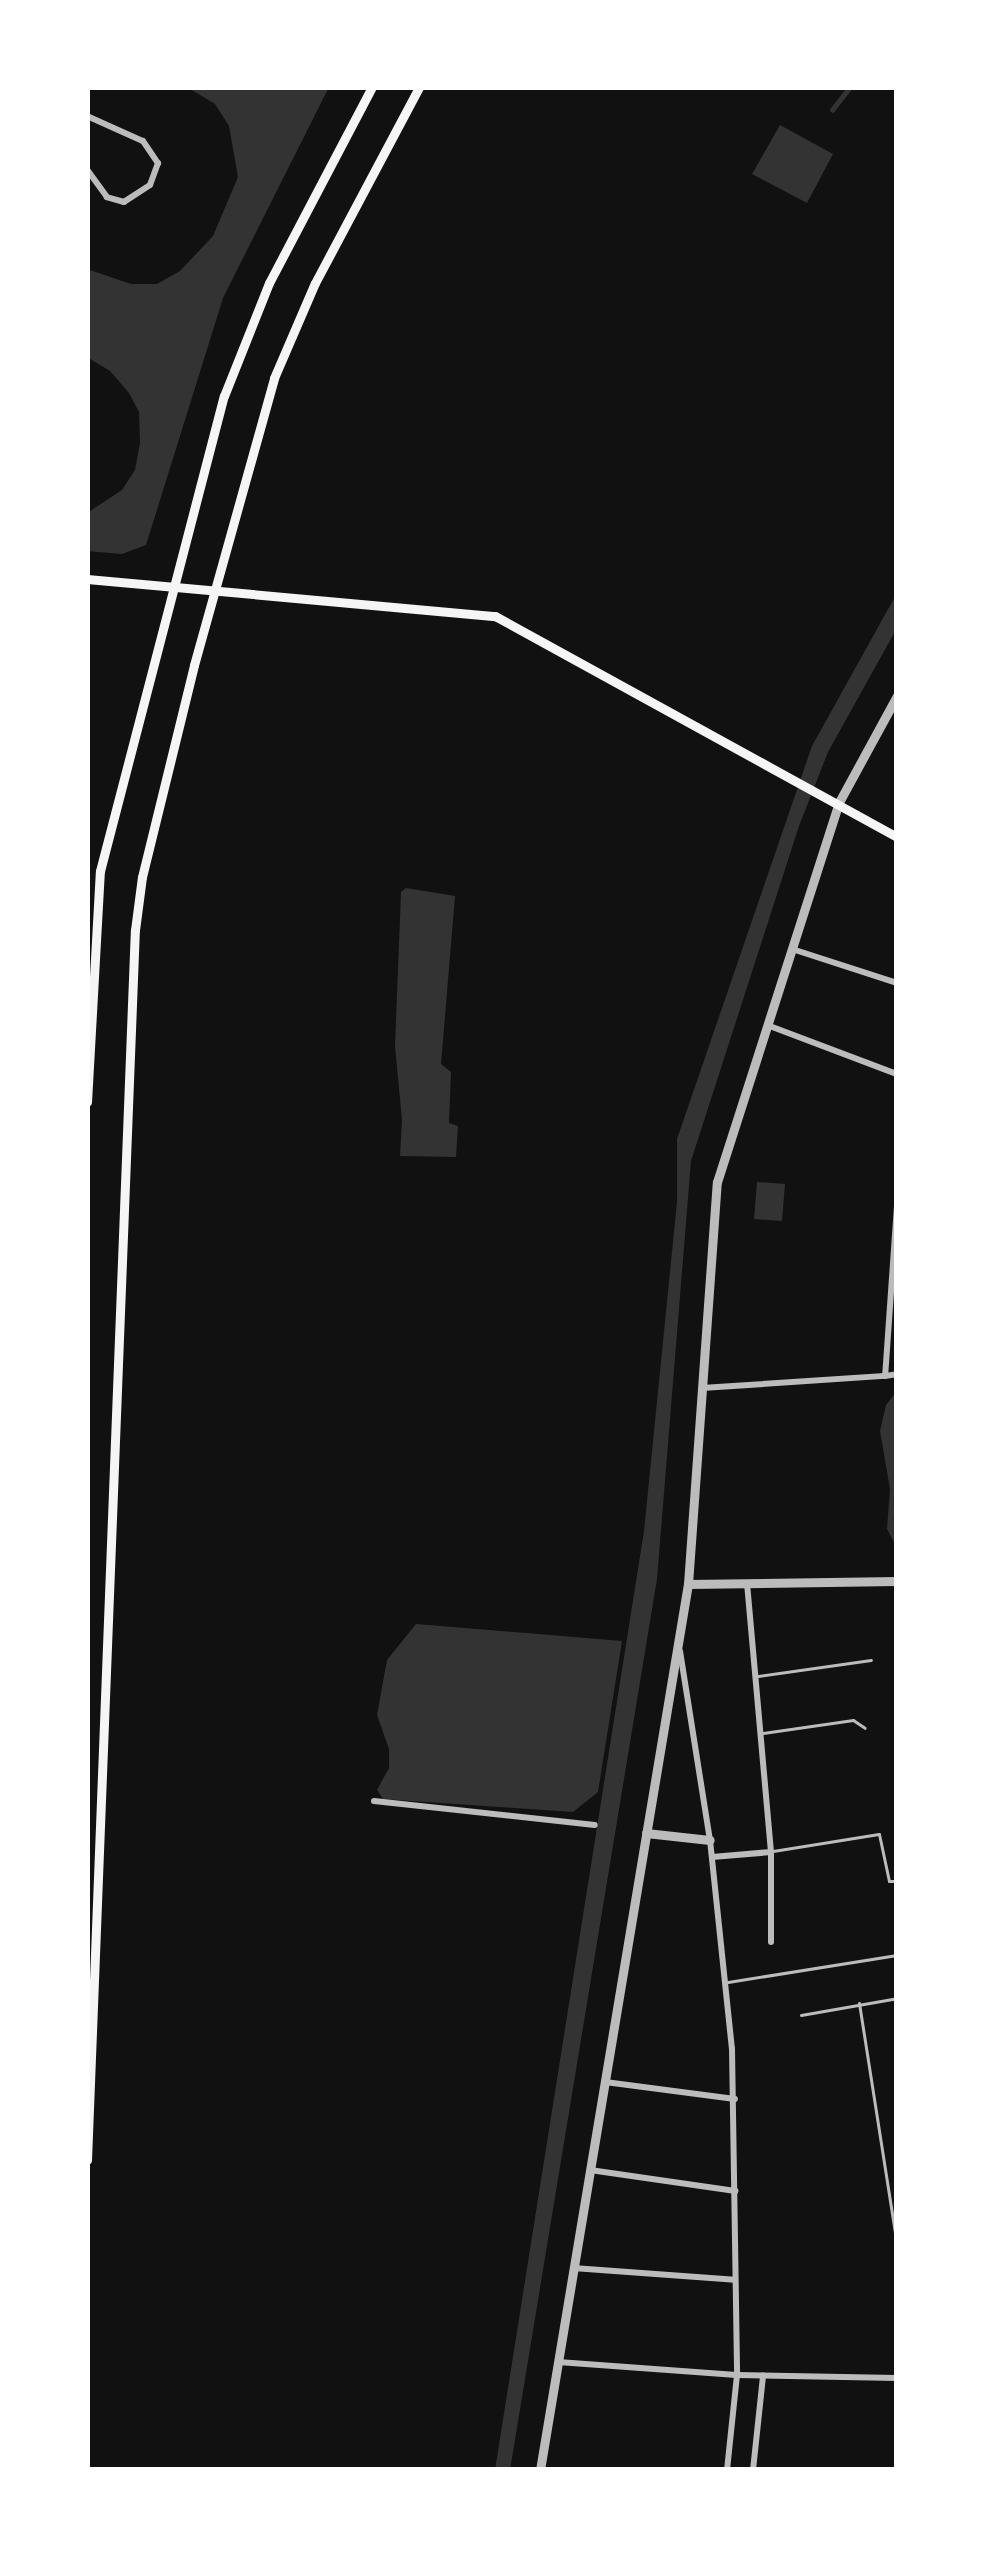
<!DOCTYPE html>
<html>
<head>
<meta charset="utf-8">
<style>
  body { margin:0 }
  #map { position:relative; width:984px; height:2557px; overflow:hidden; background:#111; font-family:Overpass,sans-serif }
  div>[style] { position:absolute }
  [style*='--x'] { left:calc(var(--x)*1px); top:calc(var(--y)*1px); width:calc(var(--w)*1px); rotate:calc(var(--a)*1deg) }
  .water>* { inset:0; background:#333 }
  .stream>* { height:4.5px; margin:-2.25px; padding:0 2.25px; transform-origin:2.25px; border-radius:2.25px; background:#333 }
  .service>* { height:3px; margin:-1.5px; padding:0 1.5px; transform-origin:1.5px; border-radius:1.5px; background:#bcbcbc }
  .minor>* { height:6px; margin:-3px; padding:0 3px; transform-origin:3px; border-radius:3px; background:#bcbcbc }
  .tertiary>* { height:9px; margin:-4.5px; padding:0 4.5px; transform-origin:4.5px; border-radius:4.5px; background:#bcbcbc }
  .secondary>* { height:9px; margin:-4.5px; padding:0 4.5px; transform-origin:4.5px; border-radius:4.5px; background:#f5f5f5 }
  span { translate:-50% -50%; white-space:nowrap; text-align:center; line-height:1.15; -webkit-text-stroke:10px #fff; paint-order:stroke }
  .frame { position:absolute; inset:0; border:90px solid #fff; pointer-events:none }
</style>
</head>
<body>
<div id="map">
  <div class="water">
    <div style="clip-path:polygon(187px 87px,329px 87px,223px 298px,146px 545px,122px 554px,87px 551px,87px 513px,122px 490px,135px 470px,140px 443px,139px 412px,129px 393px,110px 371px,87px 357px,87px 269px,131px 284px,157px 284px,180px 271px,213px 236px,238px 177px,229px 126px,215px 104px)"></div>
    <div style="clip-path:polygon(780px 125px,833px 154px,807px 203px,752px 174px)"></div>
    <div style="clip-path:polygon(897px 593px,897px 628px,828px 752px,799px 826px,691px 1161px,657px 1579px,510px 2470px,495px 2470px,644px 1531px,677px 1202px,677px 1139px,812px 746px)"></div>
    <div style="clip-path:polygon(406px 888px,455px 896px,441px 1064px,451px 1072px,449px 1123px,458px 1126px,456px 1157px,400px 1156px,402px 1120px,395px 1046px,401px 892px)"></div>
    <div style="clip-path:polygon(757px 1182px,785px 1184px,782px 1221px,754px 1219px)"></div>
    <div style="clip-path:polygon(897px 1391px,897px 1548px,887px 1529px,890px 1489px,880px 1431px,886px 1405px)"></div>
    <div style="clip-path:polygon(416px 1624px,622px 1641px,598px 1792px,573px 1812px,383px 1799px,377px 1790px,389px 1768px,389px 1749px,377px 1715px,387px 1660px)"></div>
  </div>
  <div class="stream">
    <div style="--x:832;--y:110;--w:29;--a:-52"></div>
  </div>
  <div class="service">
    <div style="--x:758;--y:1676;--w:114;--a:-8.1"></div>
    <div style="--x:763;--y:1733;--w:91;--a:-8.2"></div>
    <div style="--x:853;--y:1720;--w:14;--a:34"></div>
    <div style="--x:773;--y:1851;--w:107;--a:-9.1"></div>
    <div style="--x:879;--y:1834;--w:48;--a:78"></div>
    <div style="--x:889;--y:1881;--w:8;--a:0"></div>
    <div style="--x:728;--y:1982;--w:171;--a:-9.1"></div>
    <div style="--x:859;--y:2003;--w:247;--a:81.1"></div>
    <div style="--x:801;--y:2015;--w:97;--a:-10"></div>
  </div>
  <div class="minor">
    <div style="--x:87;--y:116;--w:61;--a:24.1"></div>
    <div style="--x:143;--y:141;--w:27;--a:56"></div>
    <div style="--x:158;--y:163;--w:23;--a:110"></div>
    <div style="--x:150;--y:185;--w:31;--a:147"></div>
    <div style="--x:124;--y:202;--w:18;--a:-164"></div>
    <div style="--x:107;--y:197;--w:34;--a:-126"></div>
    <div style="--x:792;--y:949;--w:110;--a:17.9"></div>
    <div style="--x:767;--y:1025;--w:139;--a:20.7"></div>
    <div style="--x:897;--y:1206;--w:170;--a:94"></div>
    <div style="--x:885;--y:1376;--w:12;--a:-9"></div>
    <div style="--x:702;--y:1388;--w:183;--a:-3.8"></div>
    <div style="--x:747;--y:1583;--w:270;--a:84.9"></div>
    <div style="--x:771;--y:1852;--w:90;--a:90"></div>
    <div style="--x:680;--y:1651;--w:191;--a:81"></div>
    <div style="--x:710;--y:1840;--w:210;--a:84"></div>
    <div style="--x:732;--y:2049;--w:326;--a:89.1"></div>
    <div style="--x:737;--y:2375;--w:96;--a:96"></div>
    <div style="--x:374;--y:1801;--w:222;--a:6.2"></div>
    <div style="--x:712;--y:1857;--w:59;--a:-4.8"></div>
    <div style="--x:605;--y:2082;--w:131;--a:7.5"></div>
    <div style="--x:590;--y:2170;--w:147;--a:8.2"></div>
    <div style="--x:573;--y:2268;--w:162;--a:4.2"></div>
    <div style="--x:558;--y:2362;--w:179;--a:4.2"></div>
    <div style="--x:737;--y:2375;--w:160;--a:1.1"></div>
    <div style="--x:753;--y:2470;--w:95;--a:-83.9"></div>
  </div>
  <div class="tertiary">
    <div style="--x:688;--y:1584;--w:209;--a:-0.8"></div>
    <div style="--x:646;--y:1833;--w:64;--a:6.2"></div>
    <div style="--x:540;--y:2470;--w:898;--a:-80.52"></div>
    <div style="--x:688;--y:1584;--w:403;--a:-85.9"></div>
    <div style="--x:717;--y:1182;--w:397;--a:-72.2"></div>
    <div style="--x:838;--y:804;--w:123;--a:-61.4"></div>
  </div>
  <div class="secondary">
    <div style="--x:87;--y:579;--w:410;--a:5.2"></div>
    <div style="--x:495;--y:616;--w:459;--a:28.8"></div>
    <div style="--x:87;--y:1102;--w:231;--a:-86.8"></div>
    <div style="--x:100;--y:871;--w:491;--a:-75.4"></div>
    <div style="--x:224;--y:396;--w:122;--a:-68.3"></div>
    <div style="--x:269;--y:283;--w:221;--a:-62.3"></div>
    <div style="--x:87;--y:2160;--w:1231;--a:-87.77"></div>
    <div style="--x:135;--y:930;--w:53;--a:-82.5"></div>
    <div style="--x:142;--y:877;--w:218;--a:-76.2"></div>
    <div style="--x:194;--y:665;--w:298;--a:-74.4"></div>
    <div style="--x:274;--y:378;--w:103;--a:-66.7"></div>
    <div style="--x:315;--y:283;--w:222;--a:-62"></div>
  </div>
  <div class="frame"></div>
</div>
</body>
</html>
